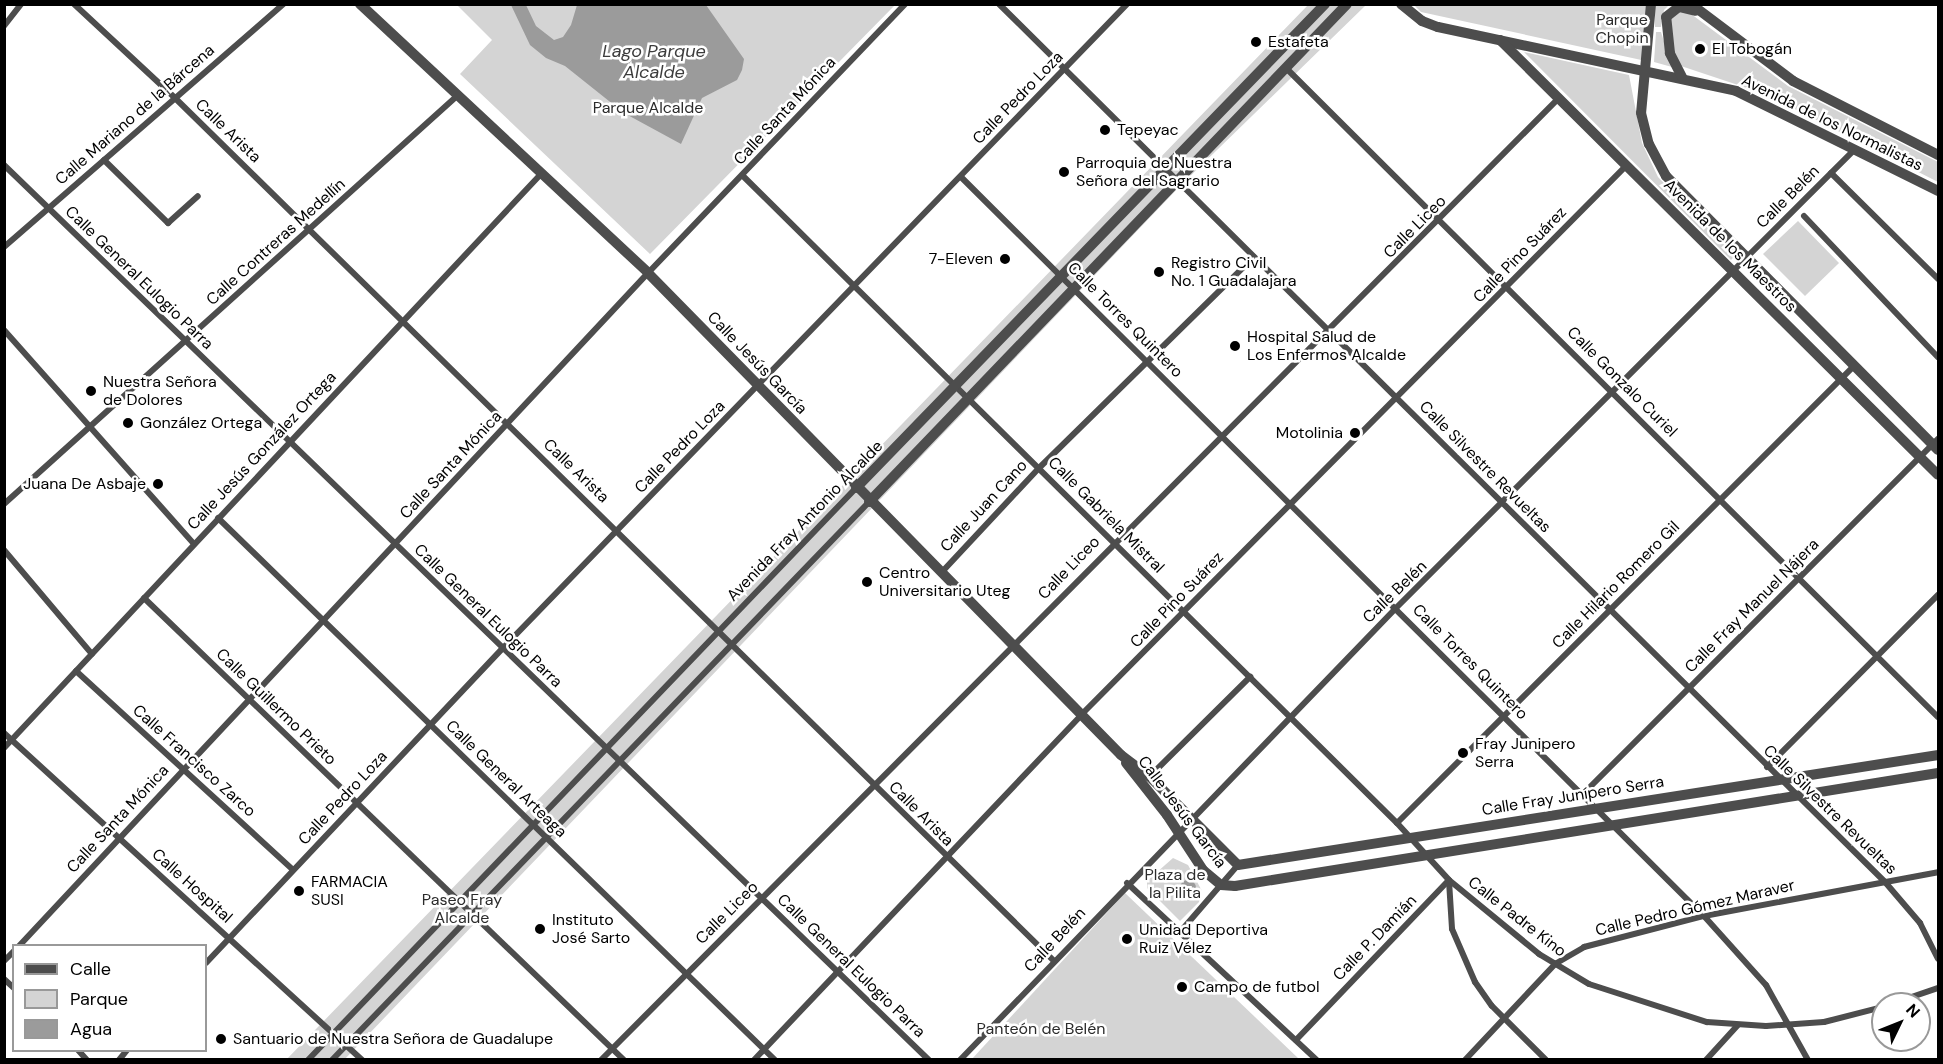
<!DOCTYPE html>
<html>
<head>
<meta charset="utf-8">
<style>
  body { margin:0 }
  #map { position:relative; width:1943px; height:1064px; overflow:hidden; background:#fff; font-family:"DM Sans",sans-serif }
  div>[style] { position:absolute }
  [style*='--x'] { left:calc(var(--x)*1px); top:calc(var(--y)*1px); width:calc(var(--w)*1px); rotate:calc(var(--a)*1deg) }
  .green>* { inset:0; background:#d4d4d4 }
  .water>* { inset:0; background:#9b9b9b }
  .round { border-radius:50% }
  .minor>* { height:6px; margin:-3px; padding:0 3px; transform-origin:3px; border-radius:3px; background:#4d4d4d }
  .tertiary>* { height:10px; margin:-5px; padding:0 5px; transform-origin:5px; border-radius:5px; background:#4d4d4d }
  .dots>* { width:16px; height:16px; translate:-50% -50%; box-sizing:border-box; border:3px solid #fff; border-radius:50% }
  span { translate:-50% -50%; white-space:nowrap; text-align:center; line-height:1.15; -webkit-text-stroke:5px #fff; paint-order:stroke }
  .park-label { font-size:16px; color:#2b2b2b }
  .poi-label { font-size:16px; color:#000 }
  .left { translate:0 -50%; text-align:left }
  .right { translate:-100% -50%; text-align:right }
  .street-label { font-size:16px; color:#000 }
  .water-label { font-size:18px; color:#3c3c3c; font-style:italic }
  .frame { position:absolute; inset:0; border:6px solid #000; pointer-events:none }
  .legend { position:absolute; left:12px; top:944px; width:195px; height:108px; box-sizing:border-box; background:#fff; border:2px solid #999; margin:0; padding:8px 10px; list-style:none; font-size:18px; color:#000 }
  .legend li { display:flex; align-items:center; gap:12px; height:30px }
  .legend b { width:30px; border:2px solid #999 }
  .north { position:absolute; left:1871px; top:992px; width:60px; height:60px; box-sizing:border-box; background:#fff; border:2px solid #999; border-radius:50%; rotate:47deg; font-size:16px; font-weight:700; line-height:24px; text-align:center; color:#000 }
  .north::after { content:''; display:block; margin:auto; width:21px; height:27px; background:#000; clip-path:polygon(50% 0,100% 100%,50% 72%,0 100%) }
</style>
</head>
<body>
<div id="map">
  <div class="green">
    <div style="clip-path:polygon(457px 5px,895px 5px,650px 254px,460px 74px,492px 40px)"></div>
    <div style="clip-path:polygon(1308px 5px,1366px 5px,1181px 185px,345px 1059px,286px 1060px)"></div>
    <div style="clip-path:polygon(1414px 5px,1647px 5px,1646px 61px,1421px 12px)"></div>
    <div style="clip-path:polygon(1655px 5px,1669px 5px,1664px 10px,1661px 27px,1655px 27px)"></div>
    <div style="clip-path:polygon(1687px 11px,1788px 86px,1938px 162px,1938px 182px,1765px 94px,1681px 66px,1672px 47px,1669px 23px,1675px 12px)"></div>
    <div style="clip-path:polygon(1656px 32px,1661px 32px,1672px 67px,1654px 62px)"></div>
    <div style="clip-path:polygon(1524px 52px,1629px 75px,1642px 143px,1658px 177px,1735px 256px,1731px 260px)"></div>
    <div style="clip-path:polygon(1798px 221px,1839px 263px,1805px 296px,1763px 254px)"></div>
    <div style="clip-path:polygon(1173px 858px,1188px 865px,1202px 891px,1199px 902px,1180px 921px,1147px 888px,1147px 881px)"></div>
    <div style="clip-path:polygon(1125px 893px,1299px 1059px,971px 1060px)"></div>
  </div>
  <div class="water">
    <div style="clip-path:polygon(511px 5px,526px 5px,536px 26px,554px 40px,563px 37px,571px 25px,577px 5px,706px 5px,744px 59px,742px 70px,737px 80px,702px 98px,681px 144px,624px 113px,565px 66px,546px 58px,530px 45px)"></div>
    <div class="round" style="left:1180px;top:880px;width:16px;height:16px"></div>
  </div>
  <div class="minor">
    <div style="--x:74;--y:4;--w:138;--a:42.9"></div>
    <div style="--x:175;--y:98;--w:1232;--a:44.47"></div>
    <div style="--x:999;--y:4;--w:1247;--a:44.74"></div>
    <div style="--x:1885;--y:882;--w:54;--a:49.5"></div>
    <div style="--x:1920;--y:923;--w:40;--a:63.4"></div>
    <div style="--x:4;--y:26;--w:28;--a:-52"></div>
    <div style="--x:1286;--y:68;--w:920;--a:44.87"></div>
    <div style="--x:104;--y:160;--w:90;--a:44.5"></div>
    <div style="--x:168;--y:223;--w:40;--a:-42"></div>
    <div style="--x:4;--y:165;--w:1287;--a:44.06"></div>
    <div style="--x:1831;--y:173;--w:151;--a:44.7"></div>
    <div style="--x:743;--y:176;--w:920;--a:44.69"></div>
    <div style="--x:1397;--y:823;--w:77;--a:47.6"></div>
    <div style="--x:1449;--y:880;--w:117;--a:39.4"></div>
    <div style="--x:1539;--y:954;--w:58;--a:31"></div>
    <div style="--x:1589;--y:984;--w:124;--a:17.9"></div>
    <div style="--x:1707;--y:1022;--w:59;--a:3.9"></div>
    <div style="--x:1766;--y:1026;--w:58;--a:-3.9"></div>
    <div style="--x:1824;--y:1022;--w:61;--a:-14.3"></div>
    <div style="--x:961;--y:177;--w:1048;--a:44.85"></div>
    <div style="--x:1704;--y:916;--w:93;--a:48.1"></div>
    <div style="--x:1766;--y:985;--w:86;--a:60.8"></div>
    <div style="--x:1804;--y:216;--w:195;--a:46.5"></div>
    <div style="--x:4;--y:247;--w:371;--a:-41"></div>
    <div style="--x:4;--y:330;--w:286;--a:48.4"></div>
    <div style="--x:4;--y:504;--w:610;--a:-42.01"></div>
    <div style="--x:218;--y:518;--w:777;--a:44.22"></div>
    <div style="--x:4;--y:550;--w:136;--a:49.8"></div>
    <div style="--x:941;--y:573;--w:144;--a:-47"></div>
    <div style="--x:1039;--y:468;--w:301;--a:-44.5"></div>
    <div style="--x:144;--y:598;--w:666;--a:43.91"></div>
    <div style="--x:76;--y:671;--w:294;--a:42.5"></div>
    <div style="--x:4;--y:733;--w:485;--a:42.4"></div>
    <div style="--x:4;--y:748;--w:786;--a:-46.91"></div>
    <div style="--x:1767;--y:767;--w:243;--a:-45.2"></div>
    <div style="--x:1148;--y:778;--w:144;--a:-44.7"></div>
    <div style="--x:1584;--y:793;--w:501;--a:-45"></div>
    <div style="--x:1397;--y:823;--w:646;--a:-45"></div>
    <div style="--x:1449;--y:881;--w:48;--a:86.4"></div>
    <div style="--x:1452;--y:929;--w:58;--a:66.5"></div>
    <div style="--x:1475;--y:982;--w:29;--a:55"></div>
    <div style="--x:1492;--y:1006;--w:76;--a:45"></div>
    <div style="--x:1127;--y:883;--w:260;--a:43"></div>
    <div style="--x:1181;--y:931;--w:87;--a:-49.2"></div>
    <div style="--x:19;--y:946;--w:921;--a:-46.94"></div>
    <div style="--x:648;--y:273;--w:372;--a:-46.3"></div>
    <div style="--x:4;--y:961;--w:14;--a:-45"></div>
    <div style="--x:206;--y:963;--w:432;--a:-46.7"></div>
    <div style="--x:502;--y:649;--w:898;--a:-45.9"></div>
    <div style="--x:4;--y:979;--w:13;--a:42"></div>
    <div style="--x:1891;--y:1004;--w:50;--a:-18.8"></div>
    <div style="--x:1296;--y:1040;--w:221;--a:-46.3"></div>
    <div style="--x:78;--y:1050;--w:13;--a:48"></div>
    <div style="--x:119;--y:1060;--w:13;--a:-51"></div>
    <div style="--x:308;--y:1060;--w:792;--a:-46.23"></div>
    <div style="--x:332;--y:1060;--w:774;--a:-46.1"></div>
    <div style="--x:601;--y:1060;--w:1358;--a:-45.12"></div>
    <div style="--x:754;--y:1060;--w:475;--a:-46.5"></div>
    <div style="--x:1081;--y:715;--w:775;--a:-45.21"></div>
    <div style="--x:960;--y:1060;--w:628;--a:-46.03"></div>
    <div style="--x:1396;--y:608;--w:648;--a:-45"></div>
    <div style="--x:1465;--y:1060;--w:132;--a:-46.8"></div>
    <div style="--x:1555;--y:964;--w:34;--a:-30"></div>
    <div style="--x:1584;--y:947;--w:124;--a:-14.5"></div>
    <div style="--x:1704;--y:916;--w:238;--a:-10.6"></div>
    <div style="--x:1706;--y:1060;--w:47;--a:-47.6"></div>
  </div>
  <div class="tertiary">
    <div style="--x:360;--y:4;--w:394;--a:43"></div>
    <div style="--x:648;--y:273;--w:675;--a:45.54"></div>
    <div style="--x:1121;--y:755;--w:36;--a:37"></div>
    <div style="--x:1150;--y:777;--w:124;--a:45"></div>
    <div style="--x:1238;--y:865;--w:709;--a:-8.93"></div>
    <div style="--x:1401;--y:4;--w:27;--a:39"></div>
    <div style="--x:1422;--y:21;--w:17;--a:21"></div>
    <div style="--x:1438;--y:27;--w:305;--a:12.1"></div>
    <div style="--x:1736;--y:91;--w:225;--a:26.3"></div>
    <div style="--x:1651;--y:4;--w:109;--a:95.2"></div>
    <div style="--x:1641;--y:113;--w:32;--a:76"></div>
    <div style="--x:1649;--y:144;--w:36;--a:62"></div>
    <div style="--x:1666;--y:176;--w:386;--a:45.2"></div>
    <div style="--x:1691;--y:4;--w:128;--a:37"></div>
    <div style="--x:1793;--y:81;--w:163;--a:27"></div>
    <div style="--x:1500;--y:40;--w:617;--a:44.8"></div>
    <div style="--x:1682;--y:77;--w:27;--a:-117"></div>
    <div style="--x:1670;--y:53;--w:36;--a:-96"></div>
    <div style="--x:1666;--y:17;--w:16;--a:-38"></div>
    <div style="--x:1679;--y:7;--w:17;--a:13"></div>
    <div style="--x:856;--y:488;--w:674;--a:-45.9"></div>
    <div style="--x:869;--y:502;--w:690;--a:-46.17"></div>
    <div style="--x:1126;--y:763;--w:66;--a:51.7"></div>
    <div style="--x:1167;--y:815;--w:66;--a:56.8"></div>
    <div style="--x:1203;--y:870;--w:23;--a:40"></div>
    <div style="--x:1221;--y:885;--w:14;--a:4"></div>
    <div style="--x:1235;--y:886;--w:712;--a:-9.13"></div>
  </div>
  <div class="dots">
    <div style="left:1256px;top:42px;background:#000"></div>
    <div style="left:1700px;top:49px;background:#000"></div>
    <div style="left:1105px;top:130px;background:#000"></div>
    <div style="left:1064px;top:172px;background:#000"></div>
    <div style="left:1005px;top:259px;background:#000"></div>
    <div style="left:1159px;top:272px;background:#000"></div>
    <div style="left:1235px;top:346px;background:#000"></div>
    <div style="left:91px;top:391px;background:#000"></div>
    <div style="left:128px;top:423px;background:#000"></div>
    <div style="left:1355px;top:433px;background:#000"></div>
    <div style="left:158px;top:484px;background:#000"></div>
    <div style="left:867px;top:582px;background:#000"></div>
    <div style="left:1463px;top:753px;background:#000"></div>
    <div style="left:299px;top:891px;background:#000"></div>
    <div style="left:540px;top:929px;background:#000"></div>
    <div style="left:1127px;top:939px;background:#000"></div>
    <div style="left:1182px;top:987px;background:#000"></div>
    <div style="left:221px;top:1039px;background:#000"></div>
  </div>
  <div class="park-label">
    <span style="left:1622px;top:29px">Parque<br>Chopin</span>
    <span style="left:648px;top:108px">Parque Alcalde</span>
    <span style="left:1175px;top:884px">Plaza de<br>la Pilita</span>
    <span style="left:462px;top:909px">Paseo Fray<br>Alcalde</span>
    <span style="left:1041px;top:1029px">Panteón de Belén</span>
  </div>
  <div class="poi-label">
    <span class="left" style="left:1268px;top:42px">Estafeta</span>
    <span class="left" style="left:1712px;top:49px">El Tobogán</span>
    <span class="left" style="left:1117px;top:130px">Tepeyac</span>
    <span class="left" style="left:1076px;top:172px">Parroquia de Nuestra<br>Señora del Sagrario</span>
    <span class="right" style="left:993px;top:259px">7-Eleven</span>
    <span class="left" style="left:1171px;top:272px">Registro Civil<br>No. 1 Guadalajara</span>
    <span class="left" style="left:1247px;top:346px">Hospital Salud de<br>Los Enfermos Alcalde</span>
    <span class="left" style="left:103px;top:391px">Nuestra Señora<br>de Dolores</span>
    <span class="left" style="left:140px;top:423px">González Ortega</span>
    <span class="right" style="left:1343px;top:433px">Motolinia</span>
    <span class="right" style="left:146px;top:484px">Juana De Asbaje</span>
    <span class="left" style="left:879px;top:582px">Centro<br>Universitario Uteg</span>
    <span class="left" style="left:1475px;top:753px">Fray Junipero<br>Serra</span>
    <span class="left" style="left:311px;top:891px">FARMACIA<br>SUSI</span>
    <span class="left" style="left:552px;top:929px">Instituto<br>José Sarto</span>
    <span class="left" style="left:1139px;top:939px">Unidad Deportiva<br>Ruiz Vélez</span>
    <span class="left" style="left:1194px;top:987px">Campo de futbol</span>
    <span class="left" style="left:233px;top:1039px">Santuario de Nuestra Señora de Guadalupe</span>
  </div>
  <div class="street-label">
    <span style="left:1018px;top:98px;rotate:-46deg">Calle Pedro Loza</span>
    <span style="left:785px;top:111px;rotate:-47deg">Calle Santa Mónica</span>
    <span style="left:135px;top:115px;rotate:-41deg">Calle Mariano de la Bárcena</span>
    <span style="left:1832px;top:123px;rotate:26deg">Avenida de los Normalistas</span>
    <span style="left:228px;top:131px;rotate:44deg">Calle Arista</span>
    <span style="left:1788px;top:197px;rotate:-45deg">Calle Belén</span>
    <span style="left:1415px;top:227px;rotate:-45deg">Calle Liceo</span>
    <span style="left:276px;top:242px;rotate:-42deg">Calle Contreras Medellín</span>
    <span style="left:1730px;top:246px;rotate:45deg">Avenida de los Maestros</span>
    <span style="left:1520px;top:255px;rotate:-46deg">Calle Pino Suárez</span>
    <span style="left:139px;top:278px;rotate:44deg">Calle General Eulogio Parra</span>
    <span style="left:1125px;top:320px;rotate:45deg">Calle Torres Quintero</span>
    <span style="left:757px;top:363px;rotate:46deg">Calle Jesús García</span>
    <span style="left:1622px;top:382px;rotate:45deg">Calle Gonzalo Curiel</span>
    <span style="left:680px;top:447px;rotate:-46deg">Calle Pedro Loza</span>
    <span style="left:262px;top:451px;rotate:-47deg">Calle Jesús González Ortega</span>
    <span style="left:451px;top:465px;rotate:-47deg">Calle Santa Mónica</span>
    <span style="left:1485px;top:467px;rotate:45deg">Calle Silvestre Revueltas</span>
    <span style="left:576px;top:471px;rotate:44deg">Calle Arista</span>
    <span style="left:984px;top:506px;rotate:-47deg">Calle Juan Cano</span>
    <span style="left:1106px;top:515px;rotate:45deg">Calle Gabriela Mistral</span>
    <span style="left:805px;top:521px;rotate:-46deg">Avenida Fray Antonio Alcalde</span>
    <span style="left:1069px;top:568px;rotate:-46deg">Calle Liceo</span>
    <span style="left:1616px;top:585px;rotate:-45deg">Calle Hilario Romero Gil</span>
    <span style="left:1395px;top:592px;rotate:-44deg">Calle Belén</span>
    <span style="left:1177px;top:600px;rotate:-46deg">Calle Pino Suárez</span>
    <span style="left:1752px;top:606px;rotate:-45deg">Calle Fray Manuel Nájera</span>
    <span style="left:488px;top:616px;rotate:44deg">Calle General Eulogio Parra</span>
    <span style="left:1470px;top:662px;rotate:45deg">Calle Torres Quintero</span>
    <span style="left:276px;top:707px;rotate:44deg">Calle Guillermo Prieto</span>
    <span style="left:194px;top:761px;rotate:42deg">Calle Francisco Zarco</span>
    <span style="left:506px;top:779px;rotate:44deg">Calle General Arteaga</span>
    <span style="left:1573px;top:796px;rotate:-9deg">Calle Fray Junípero Serra</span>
    <span style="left:343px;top:798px;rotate:-47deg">Calle Pedro Loza</span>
    <span style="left:1830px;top:810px;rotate:44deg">Calle Silvestre Revueltas</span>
    <span style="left:1182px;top:812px;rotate:53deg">Calle Jesús García</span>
    <span style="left:921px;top:814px;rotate:45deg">Calle Arista</span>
    <span style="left:118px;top:819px;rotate:-47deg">Calle Santa Mónica</span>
    <span style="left:192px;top:886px;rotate:42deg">Calle Hospital</span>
    <span style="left:1695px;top:908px;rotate:-13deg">Calle Pedro Gómez Maraver</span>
    <span style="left:727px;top:913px;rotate:-45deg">Calle Liceo</span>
    <span style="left:1517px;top:917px;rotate:38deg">Calle Padre Kino</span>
    <span style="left:1375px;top:938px;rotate:-46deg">Calle P. Damián</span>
    <span style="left:1055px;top:940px;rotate:-47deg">Calle Belén</span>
    <span style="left:851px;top:966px;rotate:44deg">Calle General Eulogio Parra</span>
  </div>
  <div class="water-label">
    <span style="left:654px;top:62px">Lago Parque<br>Alcalde</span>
  </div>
  <div class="frame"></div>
  <ul class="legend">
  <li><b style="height:8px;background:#4d4d4d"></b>Calle</li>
  <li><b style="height:16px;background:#d4d4d4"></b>Parque</li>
  <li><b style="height:16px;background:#9b9b9b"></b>Agua</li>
  </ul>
  <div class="north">N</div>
</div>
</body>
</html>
